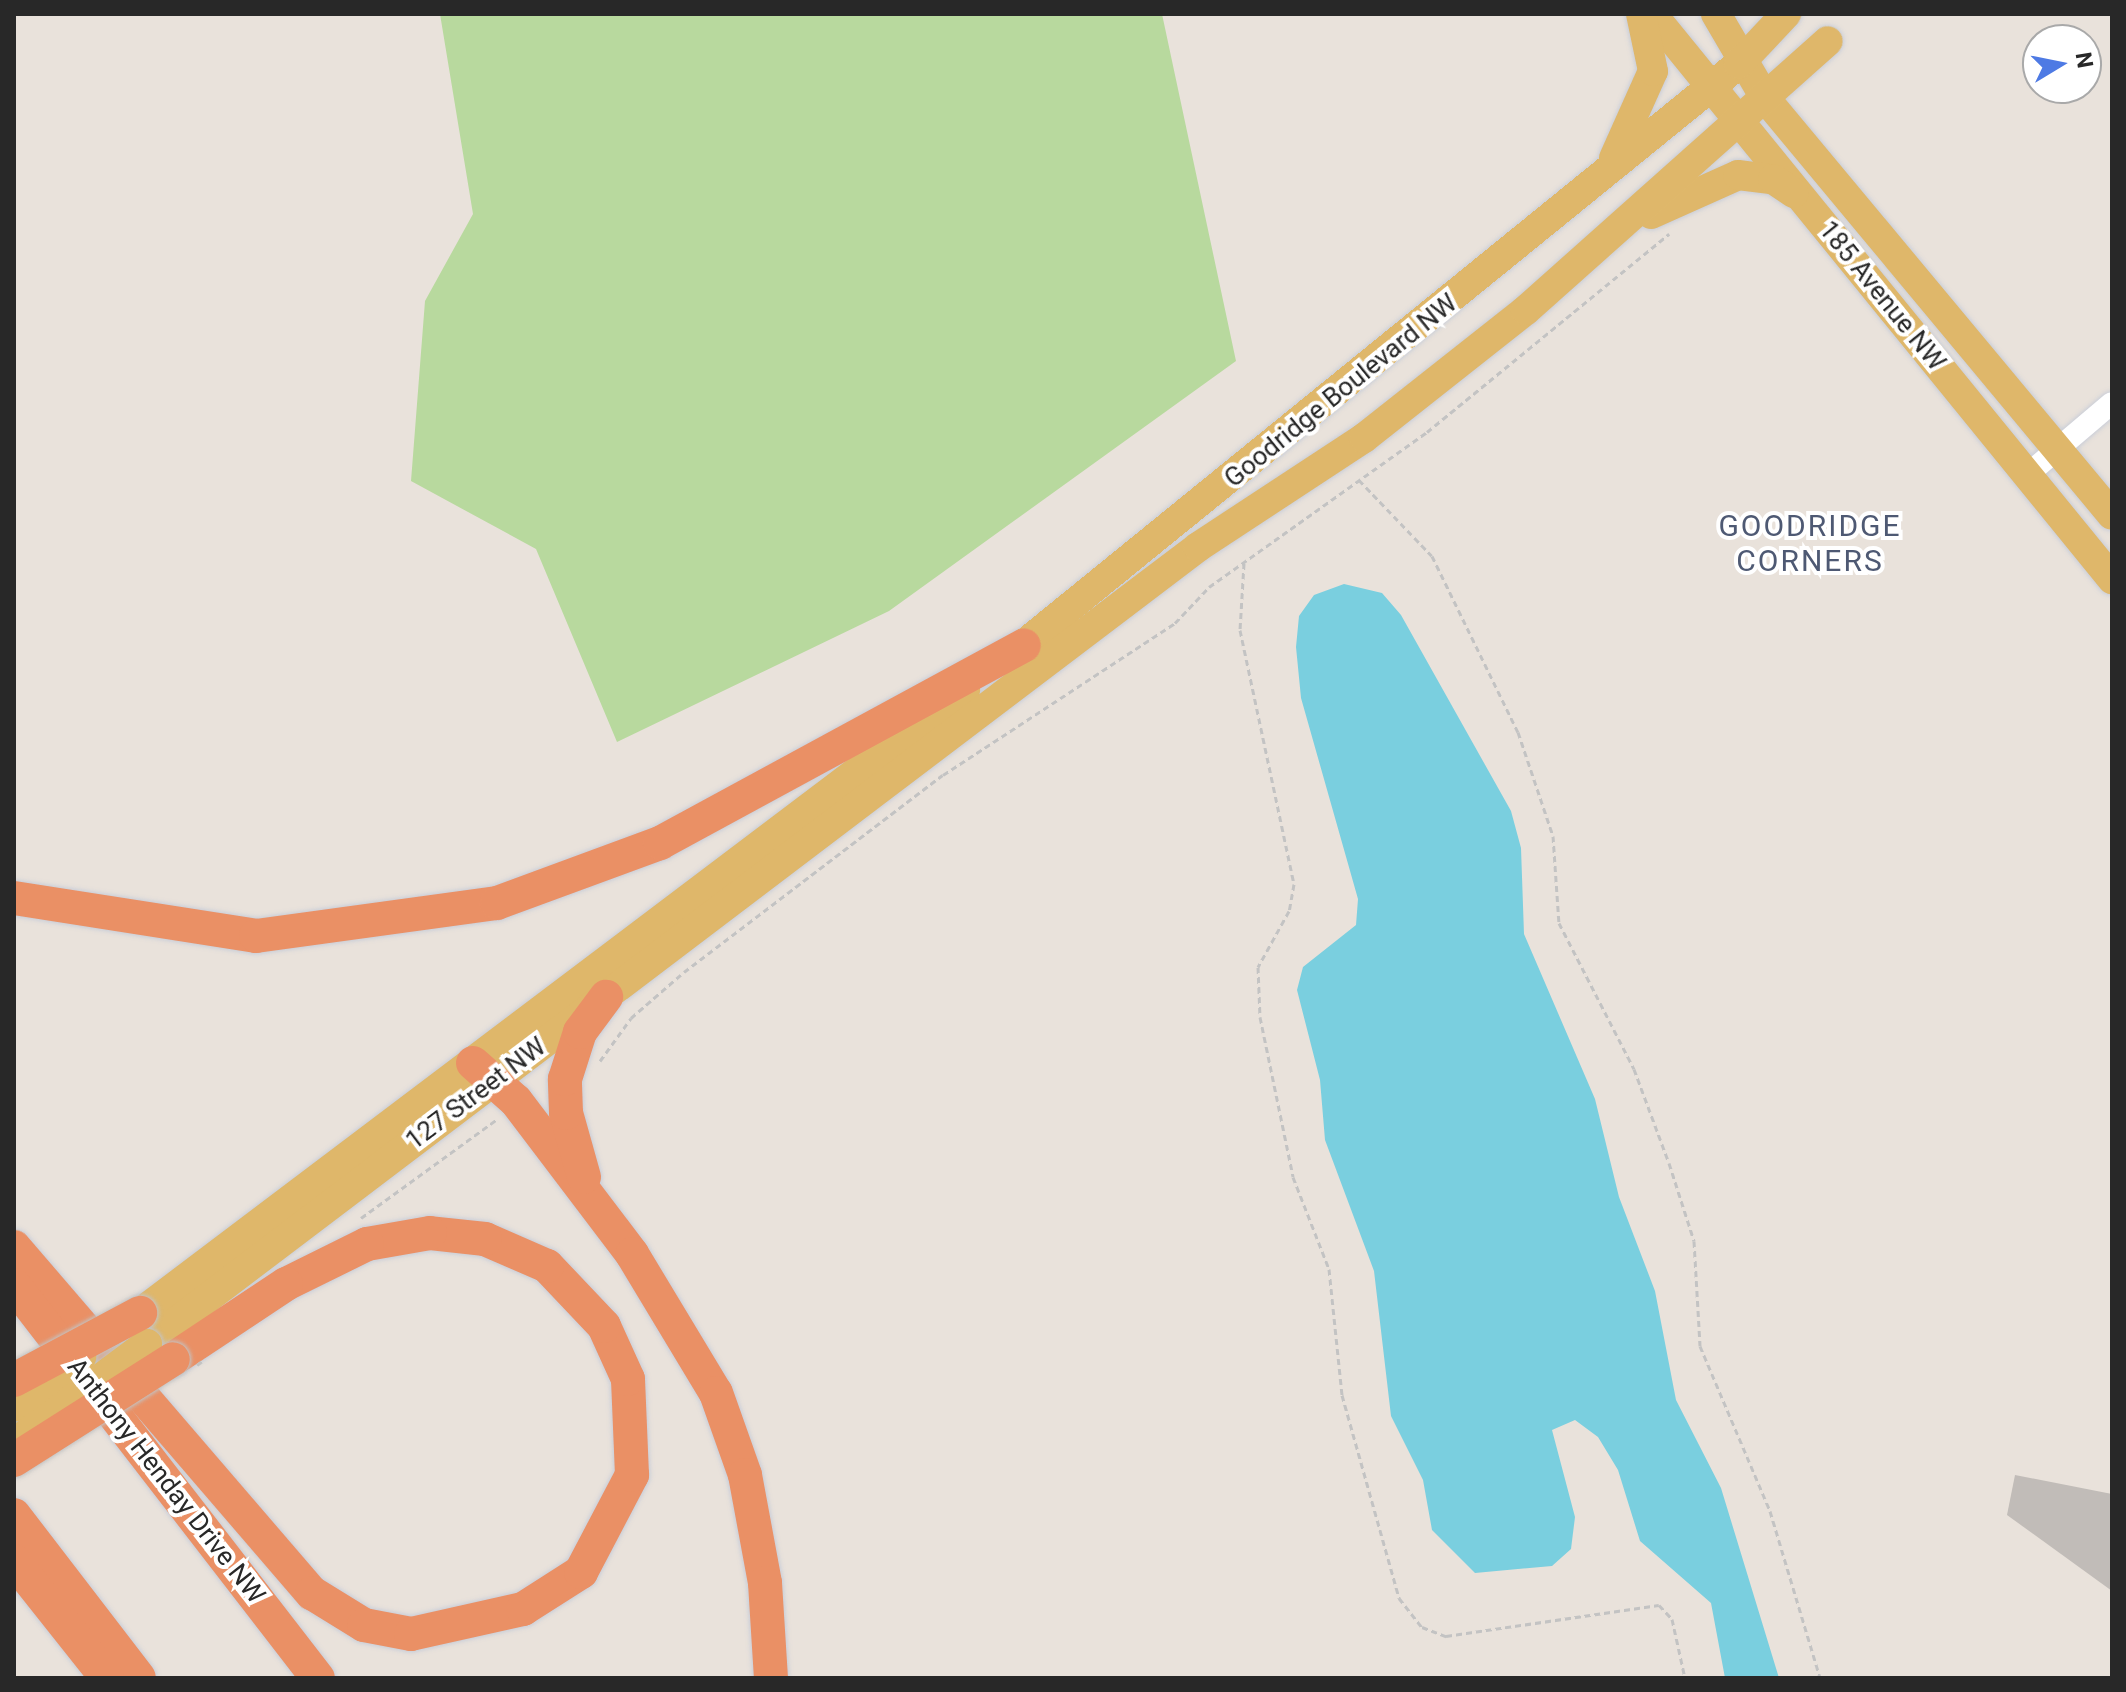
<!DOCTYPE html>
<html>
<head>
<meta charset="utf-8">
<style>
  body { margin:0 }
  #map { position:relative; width:2126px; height:1692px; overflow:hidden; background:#e9e2db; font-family:Roboto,sans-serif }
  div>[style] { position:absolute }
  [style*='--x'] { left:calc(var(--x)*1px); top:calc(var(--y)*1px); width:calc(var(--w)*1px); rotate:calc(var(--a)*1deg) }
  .green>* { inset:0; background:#b8d99e }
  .water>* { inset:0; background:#7acfdf }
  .building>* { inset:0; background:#c1bcb8 }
  .path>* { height:3px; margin-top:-1.5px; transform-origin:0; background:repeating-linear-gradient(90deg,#c3c3c3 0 6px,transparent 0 10px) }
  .roads { filter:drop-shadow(0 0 2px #caced8) drop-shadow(0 0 2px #caced8) }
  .minor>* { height:22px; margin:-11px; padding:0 11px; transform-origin:11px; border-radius:11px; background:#fff }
  .major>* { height:30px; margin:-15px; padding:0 15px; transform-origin:15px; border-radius:15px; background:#dfb76a }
  .highway>* { height:34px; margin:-17px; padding:0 17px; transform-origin:17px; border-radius:17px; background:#ea9065 }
  .path-bridge>* { height:3px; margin-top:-1.5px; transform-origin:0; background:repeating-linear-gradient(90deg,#c3c3c3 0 6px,transparent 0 10px) }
  .bridges { filter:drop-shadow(0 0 2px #c3c3c3) drop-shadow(0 0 2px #c3c3c3) }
  .major-bridge>* { height:30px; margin:-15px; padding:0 15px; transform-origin:15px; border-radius:15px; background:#dfb76a }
  .highway-bridge>* { height:34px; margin:-17px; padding:0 17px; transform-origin:17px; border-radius:17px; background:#ea9065 }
  span { translate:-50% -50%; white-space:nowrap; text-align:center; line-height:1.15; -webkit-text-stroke:8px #fff; paint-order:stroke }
  .street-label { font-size:26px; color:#282828 }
  .quarter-label { font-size:30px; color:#4e5973; letter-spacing:2px }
  .frame { position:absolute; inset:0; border:16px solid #282828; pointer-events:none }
  .north { position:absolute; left:2022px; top:24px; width:80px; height:80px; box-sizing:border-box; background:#fff; border:2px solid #a9a9a9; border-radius:50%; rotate:80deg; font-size:22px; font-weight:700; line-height:32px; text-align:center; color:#282828 }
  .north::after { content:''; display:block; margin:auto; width:28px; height:36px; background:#4e7ae4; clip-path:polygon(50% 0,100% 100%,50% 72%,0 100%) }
</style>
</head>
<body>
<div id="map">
  <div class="green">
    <div style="clip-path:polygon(440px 14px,1162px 14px,1236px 361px,889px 611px,617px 742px,536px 549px,411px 481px,425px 301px,473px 214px)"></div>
  </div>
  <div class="water">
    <div style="clip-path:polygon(1344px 584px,1382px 593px,1401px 615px,1511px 811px,1521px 848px,1524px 934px,1595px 1099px,1619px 1197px,1655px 1291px,1676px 1400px,1721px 1488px,1779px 1678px,1725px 1678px,1711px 1603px,1640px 1541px,1618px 1470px,1598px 1437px,1575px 1420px,1552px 1430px,1575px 1517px,1571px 1549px,1552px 1566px,1475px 1573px,1432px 1530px,1423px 1480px,1391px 1416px,1374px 1271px,1325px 1140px,1320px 1080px,1297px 990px,1303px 967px,1356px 925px,1358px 899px,1301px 698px,1296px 647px,1299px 616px,1314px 595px)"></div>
  </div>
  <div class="building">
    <div style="clip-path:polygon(2015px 1475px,2112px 1494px,2112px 1591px,2007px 1515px)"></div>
  </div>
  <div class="path">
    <div style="--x:1359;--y:480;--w:105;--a:46.2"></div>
    <div style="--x:1432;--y:556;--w:196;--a:64"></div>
    <div style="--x:1518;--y:732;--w:110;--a:71.4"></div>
    <div style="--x:1553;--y:836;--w:87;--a:86.1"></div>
    <div style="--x:1559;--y:923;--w:164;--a:62.8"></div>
    <div style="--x:1634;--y:1069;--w:100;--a:69.6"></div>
    <div style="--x:1669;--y:1163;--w:82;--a:72.2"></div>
    <div style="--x:1694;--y:1241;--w:105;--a:86.7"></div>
    <div style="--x:1700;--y:1346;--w:179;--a:67"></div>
    <div style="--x:1770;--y:1511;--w:174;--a:73.3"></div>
    <div style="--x:1244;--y:563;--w:67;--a:93.4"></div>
    <div style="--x:1240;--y:630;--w:260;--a:78"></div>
    <div style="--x:1294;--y:884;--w:27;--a:100"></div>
    <div style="--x:1289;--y:911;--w:64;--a:119"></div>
    <div style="--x:1258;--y:967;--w:50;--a:87.7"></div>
    <div style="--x:1260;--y:1017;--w:163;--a:78.3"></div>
    <div style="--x:1293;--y:1177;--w:99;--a:68.6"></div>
    <div style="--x:1329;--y:1269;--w:127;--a:84.1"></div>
    <div style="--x:1342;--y:1395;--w:211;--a:74.3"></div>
    <div style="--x:1399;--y:1598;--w:37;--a:52"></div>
    <div style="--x:1422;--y:1627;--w:26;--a:21"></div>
    <div style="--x:1446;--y:1636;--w:215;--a:-8.3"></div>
    <div style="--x:1659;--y:1605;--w:19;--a:47"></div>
    <div style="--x:1672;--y:1619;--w:60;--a:77.6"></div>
    <div style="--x:600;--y:1061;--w:53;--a:-54.2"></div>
    <div style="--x:631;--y:1018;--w:70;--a:-41"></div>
    <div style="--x:684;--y:972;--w:325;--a:-37.3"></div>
    <div style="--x:943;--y:775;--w:277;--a:-33.2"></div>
    <div style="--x:1175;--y:623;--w:50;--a:-46.6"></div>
    <div style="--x:1209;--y:587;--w:267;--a:-35.4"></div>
    <div style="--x:1427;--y:432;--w:313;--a:-39.3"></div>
    <div style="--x:361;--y:1218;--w:167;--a:-36"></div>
  </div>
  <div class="roads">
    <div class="minor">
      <div style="--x:2027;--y:475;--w:111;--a:-40.3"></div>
    </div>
    <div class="major">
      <div style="--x:1652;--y:14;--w:729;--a:50.85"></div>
      <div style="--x:1716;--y:14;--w:97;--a:59.7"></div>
      <div style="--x:1765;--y:98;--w:542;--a:50.23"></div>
      <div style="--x:1614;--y:158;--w:95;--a:-65.9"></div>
      <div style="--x:1653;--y:71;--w:58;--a:-101.9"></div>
      <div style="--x:1651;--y:214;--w:95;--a:-24.1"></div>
      <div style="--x:1738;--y:175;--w:35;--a:7"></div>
      <div style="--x:1773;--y:179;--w:25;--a:34"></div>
      <div style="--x:1007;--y:658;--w:943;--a:-39.06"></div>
      <div style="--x:1739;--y:64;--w:69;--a:-46.8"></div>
      <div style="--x:140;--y:1313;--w:1034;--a:-37.06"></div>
      <div style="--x:147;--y:1344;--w:1319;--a:-37.17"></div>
      <div style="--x:1198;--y:547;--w:199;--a:-33.3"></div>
      <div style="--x:1364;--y:438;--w:206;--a:-38.3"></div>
      <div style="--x:1526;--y:310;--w:404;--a:-41.7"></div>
    </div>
    <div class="highway">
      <div style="--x:14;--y:898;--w:245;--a:8.9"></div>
      <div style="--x:256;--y:936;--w:243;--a:-7.8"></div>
      <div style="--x:497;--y:903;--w:174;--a:-20.2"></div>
      <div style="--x:660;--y:843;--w:414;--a:-28.5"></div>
      <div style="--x:473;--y:1063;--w:57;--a:41.5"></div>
      <div style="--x:516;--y:1101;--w:192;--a:52.8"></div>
      <div style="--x:632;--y:1254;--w:162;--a:58.9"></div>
      <div style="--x:716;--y:1393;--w:87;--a:70.5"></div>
      <div style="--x:745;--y:1475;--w:110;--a:79.5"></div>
      <div style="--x:765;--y:1583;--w:95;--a:86.4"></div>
      <div style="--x:584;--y:1177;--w:66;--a:-105.7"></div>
      <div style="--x:566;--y:1113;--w:34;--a:-92"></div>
      <div style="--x:565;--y:1079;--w:49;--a:-72.3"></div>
      <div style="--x:580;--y:1032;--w:44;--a:-53.4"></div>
      <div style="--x:14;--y:1247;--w:457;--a:49.3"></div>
      <div style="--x:312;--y:1593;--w:61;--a:31.6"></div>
      <div style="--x:364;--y:1625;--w:48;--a:10.8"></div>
      <div style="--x:411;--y:1634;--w:115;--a:-12.6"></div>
      <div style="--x:523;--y:1609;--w:69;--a:-32.5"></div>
      <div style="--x:581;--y:1572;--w:110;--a:-62.3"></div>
      <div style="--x:632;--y:1475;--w:96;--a:-92.4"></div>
      <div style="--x:628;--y:1379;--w:58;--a:-114.4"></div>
      <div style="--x:604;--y:1326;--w:83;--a:-133.5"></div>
      <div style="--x:547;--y:1266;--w:68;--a:-156.5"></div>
      <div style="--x:485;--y:1239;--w:55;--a:-173.8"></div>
      <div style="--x:430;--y:1233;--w:64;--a:170.1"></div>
      <div style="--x:367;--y:1244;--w:90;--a:153.7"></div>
      <div style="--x:286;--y:1284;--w:136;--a:146.4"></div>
      <div style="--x:14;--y:1285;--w:497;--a:52.3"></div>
      <div style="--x:14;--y:1515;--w:205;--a:52.5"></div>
      <div style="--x:14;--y:1561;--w:149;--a:51.5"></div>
    </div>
  </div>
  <div class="path-bridge">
    <div style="--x:197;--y:1365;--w:10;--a:-37"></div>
  </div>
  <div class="bridges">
    <div class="major-bridge">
      <div style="--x:14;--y:1407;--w:84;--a:-36.7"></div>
      <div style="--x:14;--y:1443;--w:166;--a:-36.7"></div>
    </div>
    <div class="highway-bridge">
      <div style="--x:14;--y:1380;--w:143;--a:-28"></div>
      <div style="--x:14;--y:1460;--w:188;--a:-32.4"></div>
    </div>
  </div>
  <div class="street-label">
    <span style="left:1882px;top:296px;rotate:51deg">185 Avenue NW</span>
    <span style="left:1341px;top:391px;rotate:-39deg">Goodridge Boulevard NW</span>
    <span style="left:476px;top:1094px;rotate:-37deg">127 Street NW</span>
    <span style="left:166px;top:1481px;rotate:52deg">Anthony Henday Drive NW</span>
  </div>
  <div class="quarter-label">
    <span style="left:1810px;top:543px">GOODRIDGE<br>CORNERS</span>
  </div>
  <div class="frame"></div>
  <div class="north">N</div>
</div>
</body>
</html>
